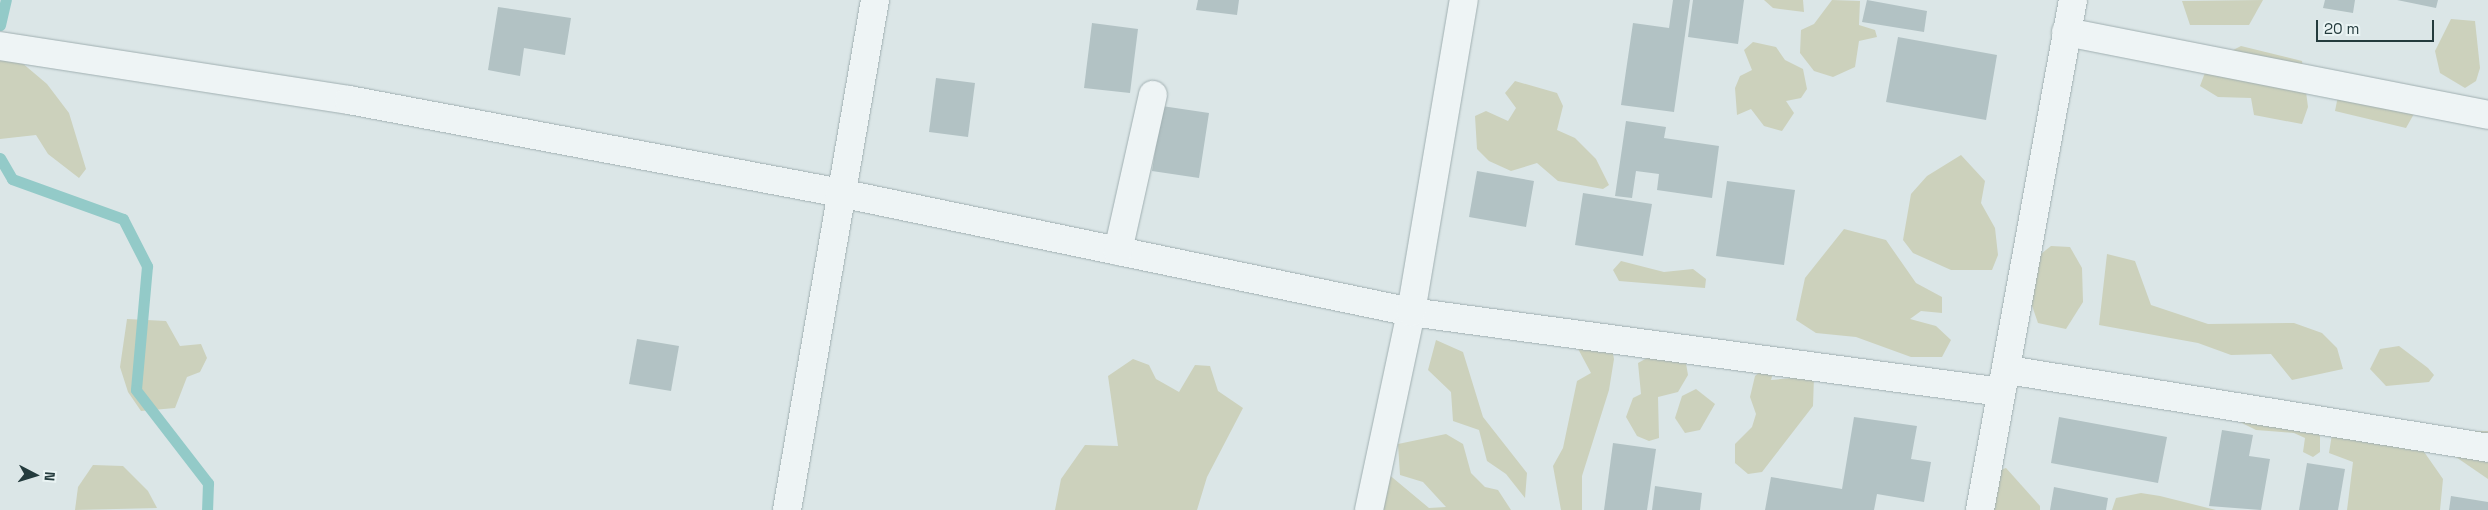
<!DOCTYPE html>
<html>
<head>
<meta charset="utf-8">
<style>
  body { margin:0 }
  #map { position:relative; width:2488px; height:510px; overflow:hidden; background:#dbe6e7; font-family:"Space Grotesk",sans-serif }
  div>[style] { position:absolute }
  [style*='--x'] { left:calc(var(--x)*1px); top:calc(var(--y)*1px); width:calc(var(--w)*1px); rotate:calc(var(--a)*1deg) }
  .green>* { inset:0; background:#ccd1bc }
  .stream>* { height:11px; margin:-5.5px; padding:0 5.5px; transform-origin:5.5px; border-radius:5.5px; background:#93cac8 }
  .building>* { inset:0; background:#b2c2c4 }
  .roads { filter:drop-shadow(0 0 1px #a0afb1) drop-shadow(0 0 1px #a0afb1) }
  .minor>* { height:28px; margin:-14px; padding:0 14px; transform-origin:14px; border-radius:14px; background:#eef4f5 }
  span { translate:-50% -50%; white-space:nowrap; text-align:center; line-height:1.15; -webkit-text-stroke:5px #eaf4f4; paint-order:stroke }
  .north { position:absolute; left:10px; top:450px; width:50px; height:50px; -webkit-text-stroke:4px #eaf4f4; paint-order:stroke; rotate:95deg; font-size:14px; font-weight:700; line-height:20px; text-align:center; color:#243b3d }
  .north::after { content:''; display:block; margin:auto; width:18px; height:22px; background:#243b3d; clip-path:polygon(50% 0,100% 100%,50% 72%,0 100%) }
  .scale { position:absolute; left:2316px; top:20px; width:118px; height:22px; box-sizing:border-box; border:2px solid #243b3d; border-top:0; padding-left:6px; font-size:15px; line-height:18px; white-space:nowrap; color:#243b3d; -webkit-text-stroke:4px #eaf4f4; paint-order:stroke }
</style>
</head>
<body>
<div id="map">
  <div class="green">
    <div style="clip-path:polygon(1764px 0,1803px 0,1804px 12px,1773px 8px)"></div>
    <div style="clip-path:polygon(1832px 0,1860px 1px,1859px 25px,1875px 30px,1877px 37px,1859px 41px,1855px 67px,1833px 77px,1814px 71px,1800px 53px,1801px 30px,1814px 24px)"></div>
    <div style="clip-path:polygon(2263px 0,2249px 25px,2190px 25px,2182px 1px)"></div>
    <div style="clip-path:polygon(2451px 19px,2475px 21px,2480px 68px,2476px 81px,2465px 88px,2440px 73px,2435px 51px)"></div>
    <div style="clip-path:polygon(1753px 42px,1776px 47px,1785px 60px,1803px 69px,1807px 89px,1801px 98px,1786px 101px,1794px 113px,1782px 131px,1764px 126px,1751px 109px,1737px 115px,1735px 88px,1740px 76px,1752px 70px,1744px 50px)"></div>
    <div style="clip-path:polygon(2241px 46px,2302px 61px,2308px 107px,2302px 124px,2254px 115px,2251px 98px,2218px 97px,2200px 86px,2209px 62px)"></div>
    <div style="clip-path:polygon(0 57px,21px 62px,47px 84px,69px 113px,86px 169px,79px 178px,48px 154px,36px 135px,0 139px)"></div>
    <div style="clip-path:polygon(1515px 81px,1557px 93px,1563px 106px,1557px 130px,1575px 138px,1596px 159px,1609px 185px,1603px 189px,1558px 181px,1537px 163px,1511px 171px,1489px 161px,1477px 149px,1475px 116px,1486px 111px,1508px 121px,1516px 108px,1505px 93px)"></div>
    <div style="clip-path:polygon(2339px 91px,2415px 112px,2406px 128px,2335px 111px)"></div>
    <div style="clip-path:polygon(1961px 155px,1985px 181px,1981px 203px,1995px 228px,1998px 255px,1992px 270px,1951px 270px,1913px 253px,1903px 240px,1911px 194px,1927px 176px)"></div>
    <div style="clip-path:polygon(1844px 229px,1886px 240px,1916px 283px,1942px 297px,1942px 313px,1921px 311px,1910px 319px,1936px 326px,1951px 340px,1942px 357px,1911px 357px,1856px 337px,1816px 333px,1796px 320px,1805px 278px)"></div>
    <div style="clip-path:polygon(2051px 246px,2070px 247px,2082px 268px,2083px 302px,2066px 329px,2038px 323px,2030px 300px,2027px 265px)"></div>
    <div style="clip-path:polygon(2107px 254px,2135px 261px,2151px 305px,2208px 324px,2294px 323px,2322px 333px,2337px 348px,2343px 369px,2292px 380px,2271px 354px,2231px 355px,2198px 343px,2099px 325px)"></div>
    <div style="clip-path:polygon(1621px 261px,1664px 272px,1693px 269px,1706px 279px,1705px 288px,1619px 281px,1613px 270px)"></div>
    <div style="clip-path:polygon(127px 319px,166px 321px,180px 346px,201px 344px,207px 358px,200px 372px,187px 377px,175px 408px,141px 411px,128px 392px,120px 367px)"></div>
    <div style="clip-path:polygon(1436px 340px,1463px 352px,1483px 417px,1527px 473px,1525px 498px,1506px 474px,1487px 461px,1479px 430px,1453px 421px,1451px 392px,1428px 370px)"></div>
    <div style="clip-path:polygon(1611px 342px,1614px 359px,1609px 390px,1582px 476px,1582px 510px,1561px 510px,1553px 466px,1563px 448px,1577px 381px,1591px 373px,1576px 345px)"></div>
    <div style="clip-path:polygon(2399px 346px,2428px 368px,2434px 375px,2429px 382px,2386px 386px,2370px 369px,2380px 349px)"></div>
    <div style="clip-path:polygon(1658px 352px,1684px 352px,1688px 375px,1678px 392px,1658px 397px,1659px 438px,1649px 441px,1637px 436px,1626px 417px,1633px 398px,1641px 394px,1638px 363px)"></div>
    <div style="clip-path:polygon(1133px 359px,1149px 365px,1156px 379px,1179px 392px,1195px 365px,1210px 366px,1218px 391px,1243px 408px,1207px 477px,1197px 510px,1055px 510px,1061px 479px,1085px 445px,1118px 446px,1108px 376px)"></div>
    <div style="clip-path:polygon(1769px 363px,1774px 370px,1771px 380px,1814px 376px,1813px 406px,1762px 472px,1748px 474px,1735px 463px,1735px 444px,1752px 427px,1756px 414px,1750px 397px,1755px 376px)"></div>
    <div style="clip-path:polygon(1696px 389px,1715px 404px,1700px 430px,1685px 433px,1675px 418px,1682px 396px)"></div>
    <div style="clip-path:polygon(2234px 419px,2320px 422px,2320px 452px,2313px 457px,2303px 452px,2305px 438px,2294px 433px,2256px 430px)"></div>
    <div style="clip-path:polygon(2464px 431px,2488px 431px,2488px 479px,2453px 455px)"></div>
    <div style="clip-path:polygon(1446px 434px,1463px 444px,1471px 473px,1485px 487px,1498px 490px,1511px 510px,1379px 510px,1381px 468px,1429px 508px,1446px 507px,1423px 482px,1400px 475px,1398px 444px)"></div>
    <div style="clip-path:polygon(2332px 434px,2413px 436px,2443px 479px,2440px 510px,2347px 510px,2353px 462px,2329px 453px)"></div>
    <div style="clip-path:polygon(93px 465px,123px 466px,148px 491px,157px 508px,75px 510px,78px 487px)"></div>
    <div style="clip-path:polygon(2006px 468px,2040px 506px,2040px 510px,1992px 510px,1991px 473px)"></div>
    <div style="clip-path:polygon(2141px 493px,2160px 496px,2216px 510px,2112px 510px,2116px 498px)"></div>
  </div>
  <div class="stream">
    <div style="--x:0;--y:25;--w:26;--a:-77"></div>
    <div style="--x:0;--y:158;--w:24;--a:60"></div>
    <div style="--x:12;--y:179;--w:118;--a:19.8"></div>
    <div style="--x:123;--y:219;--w:53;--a:62.9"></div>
    <div style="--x:147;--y:266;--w:124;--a:95.1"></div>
    <div style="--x:136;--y:390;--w:118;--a:52.3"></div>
    <div style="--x:208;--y:483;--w:27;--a:92"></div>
  </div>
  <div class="building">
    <div style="clip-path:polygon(1198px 0,1239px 0,1237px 15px,1196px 10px)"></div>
    <div style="clip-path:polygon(1673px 0,1690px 0,1674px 112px,1621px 105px,1633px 23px,1669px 28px)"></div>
    <div style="clip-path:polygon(1693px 0,1744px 0,1738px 44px,1688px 37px)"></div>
    <div style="clip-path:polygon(1867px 0,1927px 11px,1924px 32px,1862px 22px)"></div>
    <div style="clip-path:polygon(2325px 0,2355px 0,2353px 13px,2323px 8px)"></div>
    <div style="clip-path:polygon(2397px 0,2438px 0,2436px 8px)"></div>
    <div style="clip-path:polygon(498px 7px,571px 18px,565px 55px,524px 48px,520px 76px,488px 70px)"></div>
    <div style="clip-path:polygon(1092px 23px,1138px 29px,1130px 93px,1084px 88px)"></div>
    <div style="clip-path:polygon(1898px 37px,1997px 55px,1986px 120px,1886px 102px)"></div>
    <div style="clip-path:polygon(936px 78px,975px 83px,968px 137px,929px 132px)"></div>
    <div style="clip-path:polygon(1162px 106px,1209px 113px,1199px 178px,1152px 171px)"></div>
    <div style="clip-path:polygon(1626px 121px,1666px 127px,1664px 138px,1719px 146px,1712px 198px,1657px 190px,1659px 174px,1636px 171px,1632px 198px,1615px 196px)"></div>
    <div style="clip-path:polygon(1477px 171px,1534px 181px,1526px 227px,1469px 217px)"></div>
    <div style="clip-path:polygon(1727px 181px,1795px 190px,1784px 265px,1716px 256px)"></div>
    <div style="clip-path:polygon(1583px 193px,1652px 204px,1643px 256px,1575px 245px)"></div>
    <div style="clip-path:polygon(637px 339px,679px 346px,671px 391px,629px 384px)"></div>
    <div style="clip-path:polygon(1854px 417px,1917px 426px,1911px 459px,1931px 462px,1924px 502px,1877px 494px,1874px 510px,1765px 510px,1771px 477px,1842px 489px)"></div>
    <div style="clip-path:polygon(2059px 417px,2167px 437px,2158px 483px,2051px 463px)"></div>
    <div style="clip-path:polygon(2222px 430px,2253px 435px,2249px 456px,2270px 459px,2261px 510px,2209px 506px)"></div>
    <div style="clip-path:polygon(1613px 443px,1656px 449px,1647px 510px,1604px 510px)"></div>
    <div style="clip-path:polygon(2307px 463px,2345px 469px,2338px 510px,2299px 510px)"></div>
    <div style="clip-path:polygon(1655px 486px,1702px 493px,1700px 510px,1652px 510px)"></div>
    <div style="clip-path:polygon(2054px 487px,2108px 498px,2106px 510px,2050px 510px)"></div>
    <div style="clip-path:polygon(2451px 496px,2488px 502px,2488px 510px,2449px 510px)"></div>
  </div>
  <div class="roads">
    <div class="minor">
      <div style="--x:2066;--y:32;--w:430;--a:11.1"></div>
      <div style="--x:0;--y:46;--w:353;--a:8.8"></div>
      <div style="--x:349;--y:100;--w:500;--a:10.7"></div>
      <div style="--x:840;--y:193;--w:583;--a:11.77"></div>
      <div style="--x:1411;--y:312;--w:595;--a:7.72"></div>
      <div style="--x:1118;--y:251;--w:160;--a:-77.4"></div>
      <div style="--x:2008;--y:370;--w:486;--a:9.2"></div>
      <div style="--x:787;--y:510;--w:518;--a:-80.21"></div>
      <div style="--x:1369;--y:510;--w:202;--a:-78"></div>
      <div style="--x:1411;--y:312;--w:316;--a:-80.4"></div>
      <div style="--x:1980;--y:510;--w:518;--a:-79.67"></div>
    </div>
  </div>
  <div class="north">N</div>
  <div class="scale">20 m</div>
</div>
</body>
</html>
